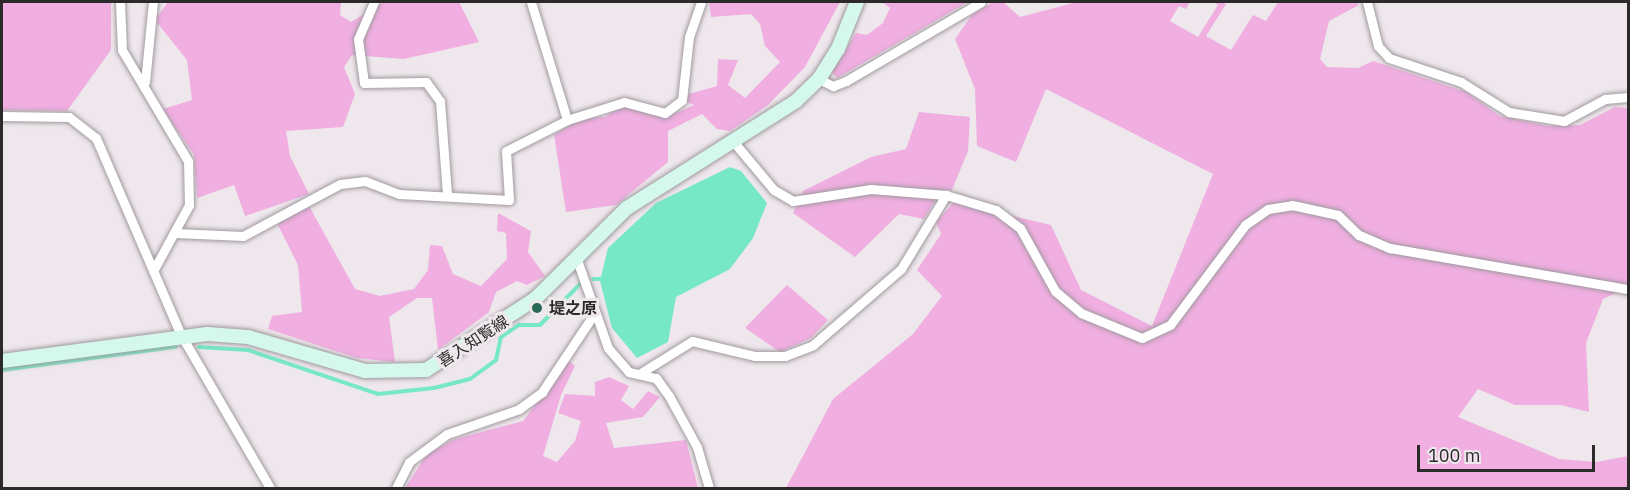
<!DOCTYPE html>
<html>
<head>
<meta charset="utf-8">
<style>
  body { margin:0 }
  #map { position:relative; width:1630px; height:490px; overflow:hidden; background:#eee7ec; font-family:"IBM Plex Sans","Noto Sans JP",sans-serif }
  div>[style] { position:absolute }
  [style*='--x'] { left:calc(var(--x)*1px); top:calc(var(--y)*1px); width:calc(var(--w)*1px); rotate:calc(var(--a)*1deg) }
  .green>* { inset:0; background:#f0aee1 }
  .water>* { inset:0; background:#77e8c4 }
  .stream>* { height:4px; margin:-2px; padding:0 2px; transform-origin:2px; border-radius:2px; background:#77e8c4 }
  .roads { filter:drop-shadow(0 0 2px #a09a9f) drop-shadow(0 0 2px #a09a9f) }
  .street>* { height:9px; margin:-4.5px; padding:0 4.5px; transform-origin:4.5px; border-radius:4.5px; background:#fff }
  .secondary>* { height:14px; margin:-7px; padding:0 7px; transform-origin:7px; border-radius:7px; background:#d5f8ed }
  .dots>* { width:16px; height:16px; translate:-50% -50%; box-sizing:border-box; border:3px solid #eee7ec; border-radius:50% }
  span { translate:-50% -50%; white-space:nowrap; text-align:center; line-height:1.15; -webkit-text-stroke:6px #eee7ec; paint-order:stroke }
  .poi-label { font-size:16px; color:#2c292b; font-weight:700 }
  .left { translate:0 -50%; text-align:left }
  .street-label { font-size:16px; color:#2c292b }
  .frame { position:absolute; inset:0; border:3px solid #2c292b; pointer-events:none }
  .scale { position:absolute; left:1417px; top:445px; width:178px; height:27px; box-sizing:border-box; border:3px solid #2c292b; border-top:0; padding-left:8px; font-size:18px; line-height:21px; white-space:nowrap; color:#2c292b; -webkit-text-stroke:4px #eee7ec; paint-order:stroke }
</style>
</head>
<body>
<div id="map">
  <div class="green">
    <div style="clip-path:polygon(2px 2px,111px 2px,111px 50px,67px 111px,2px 110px)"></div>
    <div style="clip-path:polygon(168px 2px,341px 2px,340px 15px,351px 22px,384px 2px,459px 2px,479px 42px,404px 59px,352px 55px,344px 67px,355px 94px,343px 127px,286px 131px,290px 156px,309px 194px,245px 216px,234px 185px,197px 198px,194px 155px,163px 109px,192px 100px,187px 60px,155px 20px)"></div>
    <div style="clip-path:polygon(709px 2px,840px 2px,805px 67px,768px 105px,730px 131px,717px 129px,702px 114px,668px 131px,668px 162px,616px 205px,566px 212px,554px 135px,580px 119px,605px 117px,621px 106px,665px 118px,694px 105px,686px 102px,689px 94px,717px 86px,718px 59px,738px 60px,728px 85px,745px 98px,780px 62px,765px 46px,760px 24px,751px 14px,711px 17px)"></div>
    <div style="clip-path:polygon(882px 2px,968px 2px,837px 78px,832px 72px,856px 33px,867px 35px,883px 23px,890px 8px)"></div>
    <div style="clip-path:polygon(993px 2px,1003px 2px,1020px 17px,1077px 2px,1190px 2px,1186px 9px,1179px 6px,1170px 21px,1198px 37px,1218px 5px,1213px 2px,1222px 2px,1226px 4px,1206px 36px,1231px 50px,1253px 15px,1266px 21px,1278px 2px,1356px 2px,1359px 5px,1329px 21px,1320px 59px,1327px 67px,1358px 68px,1373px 61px,1466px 92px,1500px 116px,1548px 126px,1580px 125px,1615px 107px,1628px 108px,1628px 287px,1603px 299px,1586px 343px,1589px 412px,1561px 405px,1515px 405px,1478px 389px,1458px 417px,1559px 459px,1597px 462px,1628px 456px,1628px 488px,786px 488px,833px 399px,913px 334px,942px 296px,917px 270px,941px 234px,936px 222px,954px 202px,1051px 225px,1081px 290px,1152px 326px,1213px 174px,1046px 89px,1016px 162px,977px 146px,975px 89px,955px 39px,972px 15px)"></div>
    <div style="clip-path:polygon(919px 112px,970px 117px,968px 151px,952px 190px,941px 191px,924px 219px,899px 214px,855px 257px,793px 213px,803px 191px,871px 157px,906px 149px)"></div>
    <div style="clip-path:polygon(309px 206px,355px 289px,380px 296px,414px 289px,428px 270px,430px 245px,442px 246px,453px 274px,481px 286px,507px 259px,506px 233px,497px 231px,498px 213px,531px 231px,528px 252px,545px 276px,527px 285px,517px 281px,496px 292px,489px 312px,438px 350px,432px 298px,417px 298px,389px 317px,395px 362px,357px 358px,268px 329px,272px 316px,302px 312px,298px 265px,277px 223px)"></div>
    <div style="clip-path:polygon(787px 285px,828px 320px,811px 338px,780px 352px,745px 328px)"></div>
    <div style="clip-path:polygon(569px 361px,575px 366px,561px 395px,543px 456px,557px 462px,575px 441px,581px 421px,558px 413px,565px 394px,595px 396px,595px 382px,609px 377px,629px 386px,621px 400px,633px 409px,648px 391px,660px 397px,643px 417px,606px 423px,614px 448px,686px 440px,698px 488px,405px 488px,427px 454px,455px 439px,523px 421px)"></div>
  </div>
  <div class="water">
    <div style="clip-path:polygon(730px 167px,741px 171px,767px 203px,753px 238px,730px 269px,676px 297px,668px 342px,637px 358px,612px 328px,600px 281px,608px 248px,656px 203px)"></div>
  </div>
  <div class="stream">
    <div style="--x:593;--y:279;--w:12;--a:0"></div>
    <div style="--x:199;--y:347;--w:49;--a:3.5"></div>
    <div style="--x:248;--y:350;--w:137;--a:18.7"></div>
    <div style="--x:378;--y:394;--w:56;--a:-6.1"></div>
    <div style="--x:434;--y:388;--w:37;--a:-14"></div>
    <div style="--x:470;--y:379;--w:32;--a:-36"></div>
    <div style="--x:496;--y:360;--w:24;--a:-78"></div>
    <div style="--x:501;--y:337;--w:22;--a:-34"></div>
    <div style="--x:519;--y:325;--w:21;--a:0"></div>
    <div style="--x:540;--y:325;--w:59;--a:-45.7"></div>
    <div style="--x:2;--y:370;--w:175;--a:-7.6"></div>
  </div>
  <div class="roads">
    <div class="street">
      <div style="--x:120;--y:2;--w:48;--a:87.6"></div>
      <div style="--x:122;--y:50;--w:129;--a:59.3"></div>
      <div style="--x:188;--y:161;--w:44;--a:88.7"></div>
      <div style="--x:189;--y:205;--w:75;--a:118.6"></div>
      <div style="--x:374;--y:2;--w:40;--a:113.4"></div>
      <div style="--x:358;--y:39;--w:44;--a:82.2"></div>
      <div style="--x:364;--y:83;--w:62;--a:-0.9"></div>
      <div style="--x:426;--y:82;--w:24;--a:54"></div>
      <div style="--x:440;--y:101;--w:94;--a:85.7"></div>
      <div style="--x:531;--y:2;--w:123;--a:73"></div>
      <div style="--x:1367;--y:2;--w:45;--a:76"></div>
      <div style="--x:1378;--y:46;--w:16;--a:47"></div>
      <div style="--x:1389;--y:58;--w:76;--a:18.4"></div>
      <div style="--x:1461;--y:82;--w:57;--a:32"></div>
      <div style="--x:1509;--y:112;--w:56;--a:9.3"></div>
      <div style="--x:1564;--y:121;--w:47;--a:-28.2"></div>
      <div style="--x:1605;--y:99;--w:23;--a:-5"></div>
      <div style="--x:819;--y:79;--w:16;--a:27"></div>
      <div style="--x:833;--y:86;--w:14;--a:-21"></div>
      <div style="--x:846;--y:81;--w:156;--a:-30.3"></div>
      <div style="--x:145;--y:82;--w:80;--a:-84.3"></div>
      <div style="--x:2;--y:116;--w:67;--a:0.9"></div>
      <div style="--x:69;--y:117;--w:34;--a:38"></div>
      <div style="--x:96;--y:138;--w:215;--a:66.7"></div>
      <div style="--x:181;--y:335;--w:177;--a:59.8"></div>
      <div style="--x:732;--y:140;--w:65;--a:50"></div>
      <div style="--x:774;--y:190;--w:22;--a:30"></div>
      <div style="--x:793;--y:201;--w:79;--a:-8.7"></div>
      <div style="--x:871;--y:189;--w:75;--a:4.6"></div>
      <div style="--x:946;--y:195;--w:52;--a:16.7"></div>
      <div style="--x:996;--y:210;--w:30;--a:37"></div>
      <div style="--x:1020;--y:228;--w:72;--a:60.9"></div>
      <div style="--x:1055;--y:291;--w:34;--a:40"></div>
      <div style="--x:1081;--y:313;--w:66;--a:22.3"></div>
      <div style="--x:1142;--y:338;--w:31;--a:-25"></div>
      <div style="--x:1170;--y:325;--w:125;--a:-53.1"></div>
      <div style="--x:1245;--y:225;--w:28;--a:-35"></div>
      <div style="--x:1268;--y:209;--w:24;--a:-9"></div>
      <div style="--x:1292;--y:205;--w:47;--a:12.3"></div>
      <div style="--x:1338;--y:215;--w:29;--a:44"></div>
      <div style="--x:1359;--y:235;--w:34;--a:23"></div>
      <div style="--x:1390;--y:248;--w:242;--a:9.8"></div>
      <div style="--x:176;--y:233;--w:67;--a:2.6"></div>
      <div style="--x:243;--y:236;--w:110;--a:-28.2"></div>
      <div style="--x:340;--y:184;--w:25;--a:-7"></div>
      <div style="--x:365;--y:181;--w:36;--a:21"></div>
      <div style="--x:399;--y:194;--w:110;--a:3.1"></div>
      <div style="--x:509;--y:200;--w:49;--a:-93.5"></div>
      <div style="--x:506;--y:151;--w:68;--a:-26.9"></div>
      <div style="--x:567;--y:120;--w:60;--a:-17.5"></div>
      <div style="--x:624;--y:102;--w:42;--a:15"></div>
      <div style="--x:665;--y:113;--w:21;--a:-37"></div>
      <div style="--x:682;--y:100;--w:63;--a:-83.7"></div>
      <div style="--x:689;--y:37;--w:37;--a:-71"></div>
      <div style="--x:577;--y:260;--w:93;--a:70.6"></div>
      <div style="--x:608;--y:348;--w:32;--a:49"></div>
      <div style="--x:629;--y:372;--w:28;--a:13"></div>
      <div style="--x:656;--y:378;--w:22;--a:54"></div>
      <div style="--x:669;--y:396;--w:58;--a:61.2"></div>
      <div style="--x:697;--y:447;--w:43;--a:73.7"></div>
      <div style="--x:639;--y:374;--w:62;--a:-31.9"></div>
      <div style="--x:692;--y:341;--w:65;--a:13.4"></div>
      <div style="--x:755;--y:356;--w:30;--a:0"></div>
      <div style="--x:785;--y:356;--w:30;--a:-21"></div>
      <div style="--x:813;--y:345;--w:116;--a:-40.8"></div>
      <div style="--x:901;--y:269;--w:87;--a:-58.7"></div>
      <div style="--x:396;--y:488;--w:29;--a:-63"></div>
      <div style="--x:409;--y:462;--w:47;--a:-36.4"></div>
      <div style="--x:447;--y:434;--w:76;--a:-19.1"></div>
      <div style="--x:519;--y:409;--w:29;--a:-36"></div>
      <div style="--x:542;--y:392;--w:94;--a:-56.3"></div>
    </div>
    <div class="secondary">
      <div style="--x:2;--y:361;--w:207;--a:-7.5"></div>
      <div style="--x:207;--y:334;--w:41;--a:4.2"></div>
      <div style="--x:248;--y:337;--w:122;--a:16.2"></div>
      <div style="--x:365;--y:371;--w:61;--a:-0.9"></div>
      <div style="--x:426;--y:370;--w:130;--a:-33.1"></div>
      <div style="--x:535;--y:299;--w:129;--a:-44.7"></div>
      <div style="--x:627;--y:208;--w:200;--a:-32.3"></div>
      <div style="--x:796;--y:101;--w:32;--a:-44"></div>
      <div style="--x:819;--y:79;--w:36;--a:-58"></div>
      <div style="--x:838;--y:49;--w:51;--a:-68"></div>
    </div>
  </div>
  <div class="dots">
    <div style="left:537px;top:308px;background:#296855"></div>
  </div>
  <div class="poi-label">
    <span class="left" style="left:549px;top:308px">堤之原</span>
  </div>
  <div class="street-label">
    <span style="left:473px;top:341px;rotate:-33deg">喜入知覧線</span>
  </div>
  <div class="frame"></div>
  <div class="scale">100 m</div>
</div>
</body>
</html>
